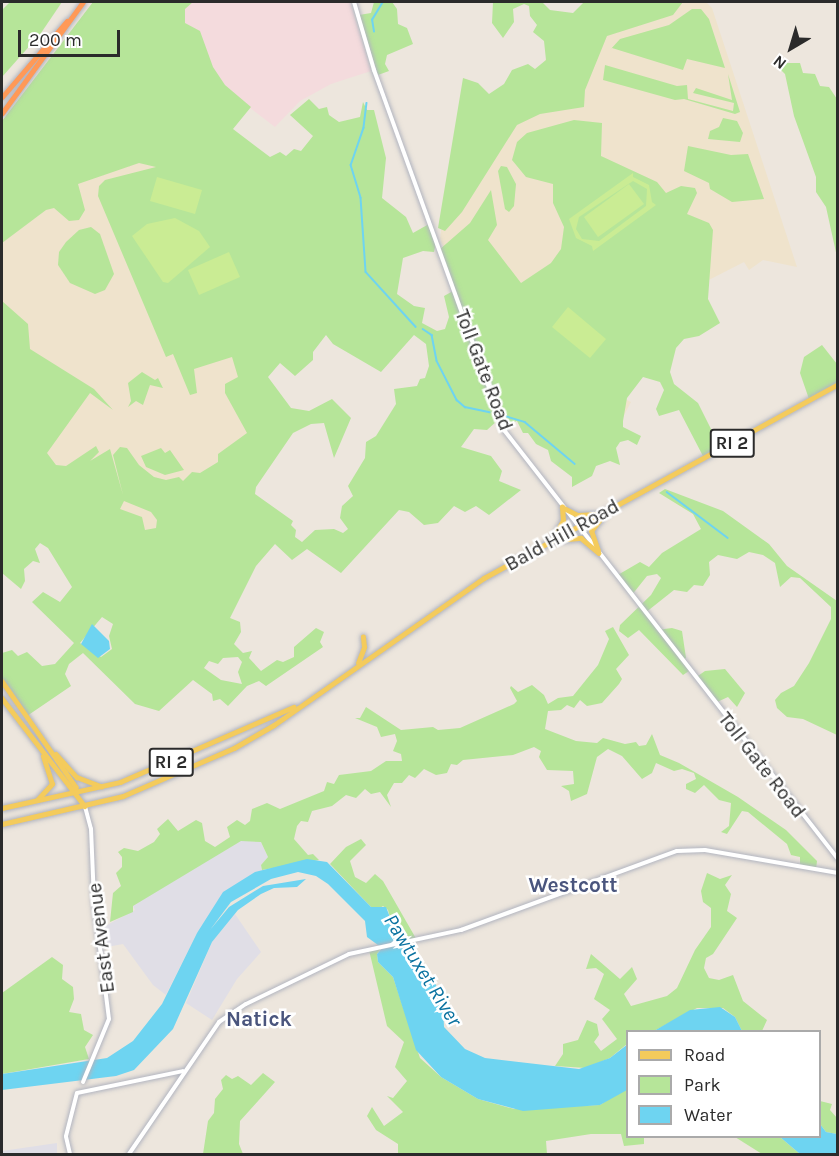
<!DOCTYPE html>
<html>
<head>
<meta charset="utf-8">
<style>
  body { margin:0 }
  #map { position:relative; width:839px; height:1156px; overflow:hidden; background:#ede6dd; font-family:Karla,sans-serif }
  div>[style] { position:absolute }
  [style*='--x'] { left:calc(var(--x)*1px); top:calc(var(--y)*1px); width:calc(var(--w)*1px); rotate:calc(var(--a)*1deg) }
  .industrial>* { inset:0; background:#e0dee6 }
  .education>* { inset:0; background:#efe3cc }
  .medical>* { inset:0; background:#f4dbdd }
  .green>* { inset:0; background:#b6e599 }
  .pitch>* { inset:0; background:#caec94 }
  .water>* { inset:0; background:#6ed4f1 }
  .stream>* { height:1.5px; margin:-0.75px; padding:0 0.75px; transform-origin:0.75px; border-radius:0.75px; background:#6ed4f1 }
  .roads { filter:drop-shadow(0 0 2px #b1b4bf) drop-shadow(0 0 2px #b1b4bf) }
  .secondary>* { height:4px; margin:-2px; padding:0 2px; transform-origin:2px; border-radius:2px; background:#fff }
  .primary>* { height:4.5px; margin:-2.25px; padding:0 2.25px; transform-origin:2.25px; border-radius:2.25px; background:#f4cb5c }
  .motorway>* { height:5px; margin:-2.5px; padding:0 2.5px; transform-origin:2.5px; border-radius:2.5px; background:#ff9957 }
  span { translate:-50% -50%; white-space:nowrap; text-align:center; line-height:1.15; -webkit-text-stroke:5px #fff; paint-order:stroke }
  .shield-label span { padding:2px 4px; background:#fff; border:2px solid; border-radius:4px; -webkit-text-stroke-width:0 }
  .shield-label { font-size:18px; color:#2b2b2b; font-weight:700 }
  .street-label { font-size:20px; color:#2b2b2b }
  .neighbourhood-label { font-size:21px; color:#4a557d; font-weight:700 }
  .water-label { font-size:21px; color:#0a72a0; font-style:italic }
  .frame { position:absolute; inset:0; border:3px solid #2b2b2b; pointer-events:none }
  .legend { position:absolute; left:626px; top:1030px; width:195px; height:108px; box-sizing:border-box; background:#fff; border:2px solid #aaa; margin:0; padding:8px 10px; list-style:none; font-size:18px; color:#2b2b2b }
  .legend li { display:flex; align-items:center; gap:12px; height:30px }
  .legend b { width:30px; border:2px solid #aaa }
  .north { position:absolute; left:761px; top:18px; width:60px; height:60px; -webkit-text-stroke:4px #fff; paint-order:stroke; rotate:218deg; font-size:16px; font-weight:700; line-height:24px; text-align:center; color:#2b2b2b }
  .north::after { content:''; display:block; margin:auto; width:21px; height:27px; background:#2b2b2b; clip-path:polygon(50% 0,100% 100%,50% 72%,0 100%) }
  .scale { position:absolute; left:18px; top:30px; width:102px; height:27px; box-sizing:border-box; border:3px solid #2b2b2b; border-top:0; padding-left:8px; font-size:18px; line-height:21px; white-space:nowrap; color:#2b2b2b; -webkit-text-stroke:4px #fff; paint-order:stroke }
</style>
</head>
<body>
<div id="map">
  <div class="industrial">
    <div style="clip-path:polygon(241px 840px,261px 842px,268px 857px,261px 865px,262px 870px,197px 933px,166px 995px,153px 985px,123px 944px,102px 948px,98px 930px,135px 910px,133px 906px,219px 851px)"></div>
    <div style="clip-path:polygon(235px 914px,261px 952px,237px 979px,212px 1020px,186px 1003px,212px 942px)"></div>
    <div style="clip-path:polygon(57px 1143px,57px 1154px,2px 1154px,2px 1151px)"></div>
  </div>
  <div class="education">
    <div style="clip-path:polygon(584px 2px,706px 2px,712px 8px,797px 267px,763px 260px,749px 270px,744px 262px,699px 285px,625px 399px,631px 402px,605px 451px,479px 355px,440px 238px,465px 85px,509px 114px)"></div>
    <div style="clip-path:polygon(167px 159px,277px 260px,259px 437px,169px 538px,2px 528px,45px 459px,31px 353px,2px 304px,2px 239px,87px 170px)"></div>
  </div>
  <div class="medical">
    <div style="clip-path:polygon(178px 2px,350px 2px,371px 71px,331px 84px,300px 101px,275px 127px,220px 85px,191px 45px)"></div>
  </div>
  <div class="green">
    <div style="clip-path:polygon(10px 2px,62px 2px,41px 33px,2px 77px,2px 10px)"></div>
    <div style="clip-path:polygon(evenodd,93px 2px,193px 2px,185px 9px,185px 23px,200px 31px,213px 67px,225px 85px,251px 107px,233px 129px,270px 157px,280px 152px,286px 156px,294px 149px,301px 151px,313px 136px,290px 115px,309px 99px,319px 109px,327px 107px,329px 115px,339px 122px,360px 117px,363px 102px,367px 110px,374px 110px,386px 158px,382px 198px,406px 217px,413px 233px,429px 224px,436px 243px,434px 252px,423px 251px,403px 258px,397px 294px,414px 306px,425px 308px,422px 323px,437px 331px,445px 329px,449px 317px,444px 296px,453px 291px,439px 250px,470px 223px,491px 190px,497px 225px,488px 240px,521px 283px,551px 263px,561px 249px,564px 227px,553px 203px,553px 184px,526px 177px,512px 160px,517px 142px,527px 133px,574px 120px,602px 123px,601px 156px,657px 182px,666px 193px,681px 186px,695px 188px,697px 193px,687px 214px,709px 223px,713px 230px,708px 299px,720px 323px,699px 336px,684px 339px,676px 348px,670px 372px,674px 384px,698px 403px,721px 449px,704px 458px,679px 410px,659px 416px,656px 409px,664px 390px,660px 382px,643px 377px,627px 398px,623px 421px,623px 427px,641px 436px,637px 445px,628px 440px,620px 442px,616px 448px,620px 465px,610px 461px,596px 466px,592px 476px,572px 487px,572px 477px,551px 461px,548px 450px,536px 444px,528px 433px,523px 433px,517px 421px,503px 426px,498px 420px,487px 430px,474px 429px,461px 447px,491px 456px,502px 471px,499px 481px,521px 490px,489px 515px,476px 506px,465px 512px,454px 506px,438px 523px,424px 525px,409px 512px,399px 510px,341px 573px,307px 549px,292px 560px,275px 544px,256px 566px,230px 618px,240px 622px,241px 632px,234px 644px,243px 653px,252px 651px,249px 658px,261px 671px,277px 660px,283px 662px,294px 657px,294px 647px,316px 628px,324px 632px,320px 642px,323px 647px,266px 686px,259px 681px,247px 686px,228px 706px,220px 699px,213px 701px,212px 694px,193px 680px,159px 711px,135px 704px,83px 653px,69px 664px,65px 674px,71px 686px,27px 716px,2px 682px,2px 653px,12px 650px,18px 656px,27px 652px,42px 666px,55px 664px,74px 643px,32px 602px,43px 592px,60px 602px,72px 587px,48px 548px,40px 543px,35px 549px,40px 563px,33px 561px,24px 569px,25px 581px,21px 589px,2px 573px,2px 301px,28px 324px,30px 349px,94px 389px,113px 410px,90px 393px,47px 453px,56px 465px,66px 466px,96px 446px,99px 452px,90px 461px,110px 449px,123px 495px,113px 455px,120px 447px,127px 448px,139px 465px,154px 477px,166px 480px,179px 477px,183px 481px,192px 472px,200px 473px,218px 462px,218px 454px,247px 433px,225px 393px,225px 384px,238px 377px,232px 357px,194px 369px,197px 393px,190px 395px,173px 354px,166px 357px,98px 196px,99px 186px,105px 180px,156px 167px,139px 163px,78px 184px,85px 210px,79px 220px,69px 221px,54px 208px,46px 210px,2px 243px,2px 121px,93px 2px,326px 335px,333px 344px,381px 372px,414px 335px,426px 344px,429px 366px,425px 378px,420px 379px,417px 386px,394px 389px,396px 404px,376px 436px,366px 442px,365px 458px,348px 486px,353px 496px,342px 506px,340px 518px,348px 529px,343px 533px,334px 529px,315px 530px,302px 542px,295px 537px,296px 530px,291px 525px,293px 521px,255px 494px,256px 487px,293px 433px,311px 424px,324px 423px,334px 458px,351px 418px,332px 399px,309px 411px,291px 408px,268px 377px,280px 363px,295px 376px,313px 360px,313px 352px,326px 335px,93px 2px,124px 501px,151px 512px,157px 520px,156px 528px,145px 530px,142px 517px,120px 509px,124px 501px,93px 2px,102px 617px,113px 624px,109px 636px,112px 649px,101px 657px,80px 643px,102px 617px,93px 2px,238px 657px,242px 662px,238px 672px,242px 684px,221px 680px,204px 668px,209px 661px,218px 664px,223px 658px,238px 657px)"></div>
    <div style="clip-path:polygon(374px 2px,392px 2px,397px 9px,398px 24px,407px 28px,413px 44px,387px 55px,385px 64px,389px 71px,378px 75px,359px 15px,371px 13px)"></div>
    <div style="clip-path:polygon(493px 2px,542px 2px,550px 10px,573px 13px,584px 2px,683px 2px,673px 15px,607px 36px,585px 90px,584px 107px,540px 114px,517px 125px,462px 212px,445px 231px,438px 228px,463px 78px,478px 83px,489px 94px,504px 84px,512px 70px,528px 64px,535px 69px,546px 60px,544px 41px,533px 32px,537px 25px,530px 16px,529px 6px,524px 4px,513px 9px,514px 22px,503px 38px,492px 23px)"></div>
    <div style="clip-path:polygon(692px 9px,701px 9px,709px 19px,725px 68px,687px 59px,683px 70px,612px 48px,610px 50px,620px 39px,669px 25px)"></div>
    <div style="clip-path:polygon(781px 58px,788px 63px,800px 63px,803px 73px,815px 74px,820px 86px,829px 87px,837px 99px,837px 257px,826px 207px,816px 192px,816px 177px,794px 116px,785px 74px,780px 69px)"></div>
    <div style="clip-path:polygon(605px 65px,677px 86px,687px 85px,688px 99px,733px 111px,734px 103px,693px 93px,696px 88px,732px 100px,728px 74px,740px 112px,735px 114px,684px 99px,675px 100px,603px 80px)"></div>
    <div style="clip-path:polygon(723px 118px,737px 121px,743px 133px,740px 142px,708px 139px,710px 131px,719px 127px)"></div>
    <div style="clip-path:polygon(688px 146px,731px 155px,748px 154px,764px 199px,732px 202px,710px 189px,709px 183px,684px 171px)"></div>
    <div style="clip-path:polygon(501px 166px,507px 167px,516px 184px,514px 206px,509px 212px,505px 209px,498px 171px)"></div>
    <div style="clip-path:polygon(91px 227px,100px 234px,114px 274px,105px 290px,95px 294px,70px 283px,58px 265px,59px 252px,66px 242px,79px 230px)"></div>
    <div style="clip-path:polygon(822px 345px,837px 364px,837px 384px,809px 399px,800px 373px,804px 357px)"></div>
    <div style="clip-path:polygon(142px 372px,155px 380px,158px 378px,163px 388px,150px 385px,143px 405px,136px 401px,128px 407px,131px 401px,128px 383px)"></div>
    <div style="clip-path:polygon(161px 448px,165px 453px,170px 450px,184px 470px,165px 475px,146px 467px,141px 456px)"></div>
    <div style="clip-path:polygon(665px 489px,723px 511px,769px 544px,787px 566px,837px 601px,837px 735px,803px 719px,787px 717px,777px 708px,775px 700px,781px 693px,794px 686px,809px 663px,831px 619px,831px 607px,800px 578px,791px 577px,780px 587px,775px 563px,763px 555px,749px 552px,737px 559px,718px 555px,709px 562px,710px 575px,703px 586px,694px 585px,687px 592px,674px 590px,645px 613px,657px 630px,672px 628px,682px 631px,686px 658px,681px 660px,689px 671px,683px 675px,639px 630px,628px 638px,619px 631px,620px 625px,651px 595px,661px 578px,657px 574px,647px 576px,631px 596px,616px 576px,640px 562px,649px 567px,662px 553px,701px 529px,693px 514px,659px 493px)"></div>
    <div style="clip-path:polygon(613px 627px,629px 655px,616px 669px,622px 679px,619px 684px,602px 703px,587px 706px,580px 700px,574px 708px,567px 705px,561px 710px,548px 711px,545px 729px,576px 741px,597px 743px,603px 738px,625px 744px,636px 742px,639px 746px,646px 745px,652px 734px,660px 755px,679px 763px,738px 797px,786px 830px,817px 861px,816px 869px,800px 867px,800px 857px,791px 855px,787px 844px,748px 812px,742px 811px,727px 834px,721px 832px,729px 826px,731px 803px,719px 800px,704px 785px,695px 793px,686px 789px,686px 784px,696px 779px,694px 773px,682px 769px,674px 771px,656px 763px,652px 773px,642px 779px,622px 756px,608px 749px,597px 757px,587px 794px,571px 801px,569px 791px,561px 786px,574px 784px,573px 771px,547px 770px,539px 757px,541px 751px,534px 747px,513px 755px,463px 760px,457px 765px,451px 764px,447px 773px,436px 775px,424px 769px,415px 778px,409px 775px,402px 783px,394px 783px,387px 795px,391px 807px,380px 792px,371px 794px,365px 789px,356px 798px,346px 795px,332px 806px,312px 811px,308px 822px,301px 821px,297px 826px,294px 839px,308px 855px,313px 854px,319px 860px,262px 870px,261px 865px,268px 857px,261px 842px,241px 841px,133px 906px,133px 912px,110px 922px,113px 893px,121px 886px,116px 873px,122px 867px,122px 857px,118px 852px,124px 848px,138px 851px,154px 842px,160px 834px,157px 829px,168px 819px,178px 831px,196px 820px,202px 823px,205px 841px,215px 847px,230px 837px,227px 827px,237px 820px,245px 825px,250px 821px,252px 809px,267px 803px,280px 809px,324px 791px,327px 782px,334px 784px,339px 775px,371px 771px,386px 761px,402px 761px,401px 754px,393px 751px,397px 741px,395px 734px,381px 737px,377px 727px,355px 718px,360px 718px,366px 707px,401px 730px,433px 727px,438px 730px,460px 728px,514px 704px,517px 701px,510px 688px,511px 686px,518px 692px,532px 685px,544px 695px,548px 704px,558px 698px,573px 696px,598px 665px,609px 639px,605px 631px)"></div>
    <div style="clip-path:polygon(725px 669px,745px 693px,737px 707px,728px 697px,715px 703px,695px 678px,705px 671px)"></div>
    <div style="clip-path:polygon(361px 839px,366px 845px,350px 861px,355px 877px,366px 883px,375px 874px,383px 881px,418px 942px,404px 942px,392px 925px,388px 910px,383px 906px,377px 910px,371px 907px,330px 864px,346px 847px)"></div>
    <div style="clip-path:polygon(707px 873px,720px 879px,732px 875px,725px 885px,731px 894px,727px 911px,737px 918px,713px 954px,706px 958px,704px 968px,709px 978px,719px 980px,733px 975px,743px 1001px,767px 1020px,762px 1031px,742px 1031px,735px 1017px,723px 1008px,697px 1008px,654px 1031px,628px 1032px,627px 1044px,610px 1058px,586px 1068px,555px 1066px,563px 1054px,563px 1044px,578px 1040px,587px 1020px,597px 1024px,599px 1035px,594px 1042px,601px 1051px,617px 1039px,602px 1019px,610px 1010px,594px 999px,604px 974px,596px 968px,586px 969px,591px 954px,620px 979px,632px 967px,637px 979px,624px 994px,631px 1006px,667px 996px,677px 988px,695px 950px,711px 927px,711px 908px,703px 902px,701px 891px)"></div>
    <div style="clip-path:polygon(382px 947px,377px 954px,378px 962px,393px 977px,420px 1058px,441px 1077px,478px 1099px,514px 1109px,600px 1105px,627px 1087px,628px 1136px,644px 1137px,644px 1144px,624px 1146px,621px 1134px,591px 1134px,546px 1141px,547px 1154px,398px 1154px,398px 1144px,376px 1130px,367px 1116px,372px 1107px,384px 1126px,403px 1112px,387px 1096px,393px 1098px,407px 1081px,395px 1067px,404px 1042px,387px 1026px,369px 950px)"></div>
    <div style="clip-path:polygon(52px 957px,63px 965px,62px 979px,73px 987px,74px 999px,69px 1012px,81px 1014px,84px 1030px,93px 1035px,85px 1047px,89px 1059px,2px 1074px,2px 993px)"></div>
    <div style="clip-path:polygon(263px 1073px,275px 1082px,240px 1121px,239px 1144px,243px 1154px,203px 1154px,208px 1121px,214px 1113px,215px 1099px,223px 1089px,221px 1080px,226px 1075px,232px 1079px,238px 1076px,251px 1085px)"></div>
    <div style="clip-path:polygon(820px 1101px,832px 1104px,830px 1110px,837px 1118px,837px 1134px,826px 1132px,820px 1124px)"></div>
    <div style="clip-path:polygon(735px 1137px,780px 1137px,800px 1154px,762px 1154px)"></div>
  </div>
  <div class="pitch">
    <div style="clip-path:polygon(evenodd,633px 173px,633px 177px,649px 185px,652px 202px,656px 205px,593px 251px,592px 246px,576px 238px,569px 219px,633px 173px,633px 181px,647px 189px,646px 206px,599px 241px,582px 239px,576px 229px,579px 217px,633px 181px)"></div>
    <div style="clip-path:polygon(157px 177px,202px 190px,195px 214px,150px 201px)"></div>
    <div style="clip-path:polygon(629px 184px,644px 204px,598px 237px,584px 217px)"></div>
    <div style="clip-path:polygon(175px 218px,199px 231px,210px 247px,168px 283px,163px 282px,132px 236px,147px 224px)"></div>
    <div style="clip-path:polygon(229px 252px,240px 277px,199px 295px,188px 270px)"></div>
    <div style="clip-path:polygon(568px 307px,606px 339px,590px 358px,552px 327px)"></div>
  </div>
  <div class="water">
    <div style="clip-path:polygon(92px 624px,109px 641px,110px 649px,98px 658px,81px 644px)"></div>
    <div style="clip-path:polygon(307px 859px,327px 862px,371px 907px,386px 907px,397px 935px,415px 951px,436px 985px,443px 1005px,444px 1027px,465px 1049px,485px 1058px,579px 1069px,610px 1058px,628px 1044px,627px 1090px,600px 1105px,523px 1111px,478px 1099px,441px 1077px,416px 1050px,393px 977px,378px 962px,377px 954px,382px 948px,367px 937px,365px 921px,328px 884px,316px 876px,298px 872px,271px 879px,231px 902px,210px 930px,229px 907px,263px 886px,306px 879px,297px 887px,274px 888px,261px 894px,238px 910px,212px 942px,173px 1029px,134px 1070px,116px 1076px,2px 1090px,2px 1074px,107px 1058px,133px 1041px,162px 1004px,197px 933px,223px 892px,255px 872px)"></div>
    <div style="clip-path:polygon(720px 1007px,735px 1017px,742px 1031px,654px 1031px,690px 1010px)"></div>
    <div style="clip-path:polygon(820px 1124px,826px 1132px,837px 1134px,837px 1154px,800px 1154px,780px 1137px,820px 1136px)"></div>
  </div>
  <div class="stream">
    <div style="--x:374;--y:32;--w:12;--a:-99"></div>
    <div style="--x:372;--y:20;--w:21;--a:-59"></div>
    <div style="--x:367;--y:103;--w:25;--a:97"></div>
    <div style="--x:364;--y:128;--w:39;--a:109"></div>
    <div style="--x:351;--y:165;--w:34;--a:73"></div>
    <div style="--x:361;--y:198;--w:74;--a:86.1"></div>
    <div style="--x:366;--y:272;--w:74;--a:47.7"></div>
    <div style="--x:423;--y:329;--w:11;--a:34"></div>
    <div style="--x:432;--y:335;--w:26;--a:79"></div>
    <div style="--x:437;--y:361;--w:44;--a:62.9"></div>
    <div style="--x:457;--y:400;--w:11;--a:41"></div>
    <div style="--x:465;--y:407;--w:25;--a:12"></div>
    <div style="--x:502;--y:415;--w:24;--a:17"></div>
    <div style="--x:525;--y:422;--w:65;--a:40"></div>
    <div style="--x:667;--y:492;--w:76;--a:37"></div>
  </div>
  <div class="roads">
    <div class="secondary">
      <div style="--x:354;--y:2;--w:71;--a:73.6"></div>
      <div style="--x:374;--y:70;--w:383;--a:70.1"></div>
      <div style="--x:504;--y:430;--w:544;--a:52.1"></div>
      <div style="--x:83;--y:1082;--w:68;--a:-67.6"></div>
      <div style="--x:109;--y:1019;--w:120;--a:-97.2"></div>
      <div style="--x:94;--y:900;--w:71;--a:-92.4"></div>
      <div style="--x:91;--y:829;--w:24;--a:-105"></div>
      <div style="--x:70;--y:1154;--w:18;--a:-103"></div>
      <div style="--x:66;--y:1136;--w:44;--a:-75.7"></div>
      <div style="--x:77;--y:1093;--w:108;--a:-11.7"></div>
      <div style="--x:129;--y:1154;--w:160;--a:-55.7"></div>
      <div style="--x:219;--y:1022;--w:32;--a:-34"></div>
      <div style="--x:246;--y:1004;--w:114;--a:-25.9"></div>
      <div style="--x:349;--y:954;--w:115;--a:-12.1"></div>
      <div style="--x:461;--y:930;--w:230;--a:-20.1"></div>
      <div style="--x:677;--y:851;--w:28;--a:-2"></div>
      <div style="--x:705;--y:850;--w:135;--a:9.8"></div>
    </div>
    <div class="primary">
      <div style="--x:562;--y:507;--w:18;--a:27"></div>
      <div style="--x:578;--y:515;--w:19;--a:-3"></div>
      <div style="--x:553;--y:538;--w:20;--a:-60"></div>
      <div style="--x:563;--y:521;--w:14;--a:-94"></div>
      <div style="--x:557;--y:540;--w:24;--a:-5"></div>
      <div style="--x:581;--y:538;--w:23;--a:40"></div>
      <div style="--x:598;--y:551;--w:21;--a:-109"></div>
      <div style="--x:591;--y:531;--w:24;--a:-52"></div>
      <div style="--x:358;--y:663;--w:17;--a:-69"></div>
      <div style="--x:364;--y:647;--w:10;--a:-96"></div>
      <div style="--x:2;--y:681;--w:129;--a:55.1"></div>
      <div style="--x:76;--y:787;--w:6;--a:90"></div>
      <div style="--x:2;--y:698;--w:136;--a:52.5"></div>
      <div style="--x:56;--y:754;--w:31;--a:48"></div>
      <div style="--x:77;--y:777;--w:26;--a:21"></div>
      <div style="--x:37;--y:800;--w:22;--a:-47"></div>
      <div style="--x:52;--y:784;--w:29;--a:-108"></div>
      <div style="--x:2;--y:808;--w:121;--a:-12.4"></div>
      <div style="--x:120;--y:782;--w:189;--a:-23.4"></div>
      <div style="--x:2;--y:824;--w:124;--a:-13"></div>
      <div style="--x:123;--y:796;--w:121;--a:-23.4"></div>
      <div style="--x:234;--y:748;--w:46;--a:-29.9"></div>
      <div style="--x:274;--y:725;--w:256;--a:-35"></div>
      <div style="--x:484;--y:578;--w:404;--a:-28.7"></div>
    </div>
    <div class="motorway">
      <div style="--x:2;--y:97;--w:100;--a:-49.5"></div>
      <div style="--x:2;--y:113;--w:137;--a:-53.9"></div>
    </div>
  </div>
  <div class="shield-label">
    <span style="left:732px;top:443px">RI 2</span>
    <span style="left:171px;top:762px">RI 2</span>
  </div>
  <div class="street-label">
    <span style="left:484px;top:370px;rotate:69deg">Toll Gate Road</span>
    <span style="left:562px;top:535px;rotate:-29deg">Bald Hill Road</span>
    <span style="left:762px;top:765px;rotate:52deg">Toll Gate Road</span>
    <span style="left:101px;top:938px;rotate:-97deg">East Avenue</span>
  </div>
  <div class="neighbourhood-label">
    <span style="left:573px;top:885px">Westcott</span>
    <span style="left:259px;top:1019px">Natick</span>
  </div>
  <div class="water-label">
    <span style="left:423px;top:970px;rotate:58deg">Pawtuxet River</span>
  </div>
  <div class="frame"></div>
  <ul class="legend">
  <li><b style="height:8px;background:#f4cb5c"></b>Road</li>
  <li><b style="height:16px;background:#b6e599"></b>Park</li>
  <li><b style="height:16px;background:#6ed4f1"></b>Water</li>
  </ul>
  <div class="north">N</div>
  <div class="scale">200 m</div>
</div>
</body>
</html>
